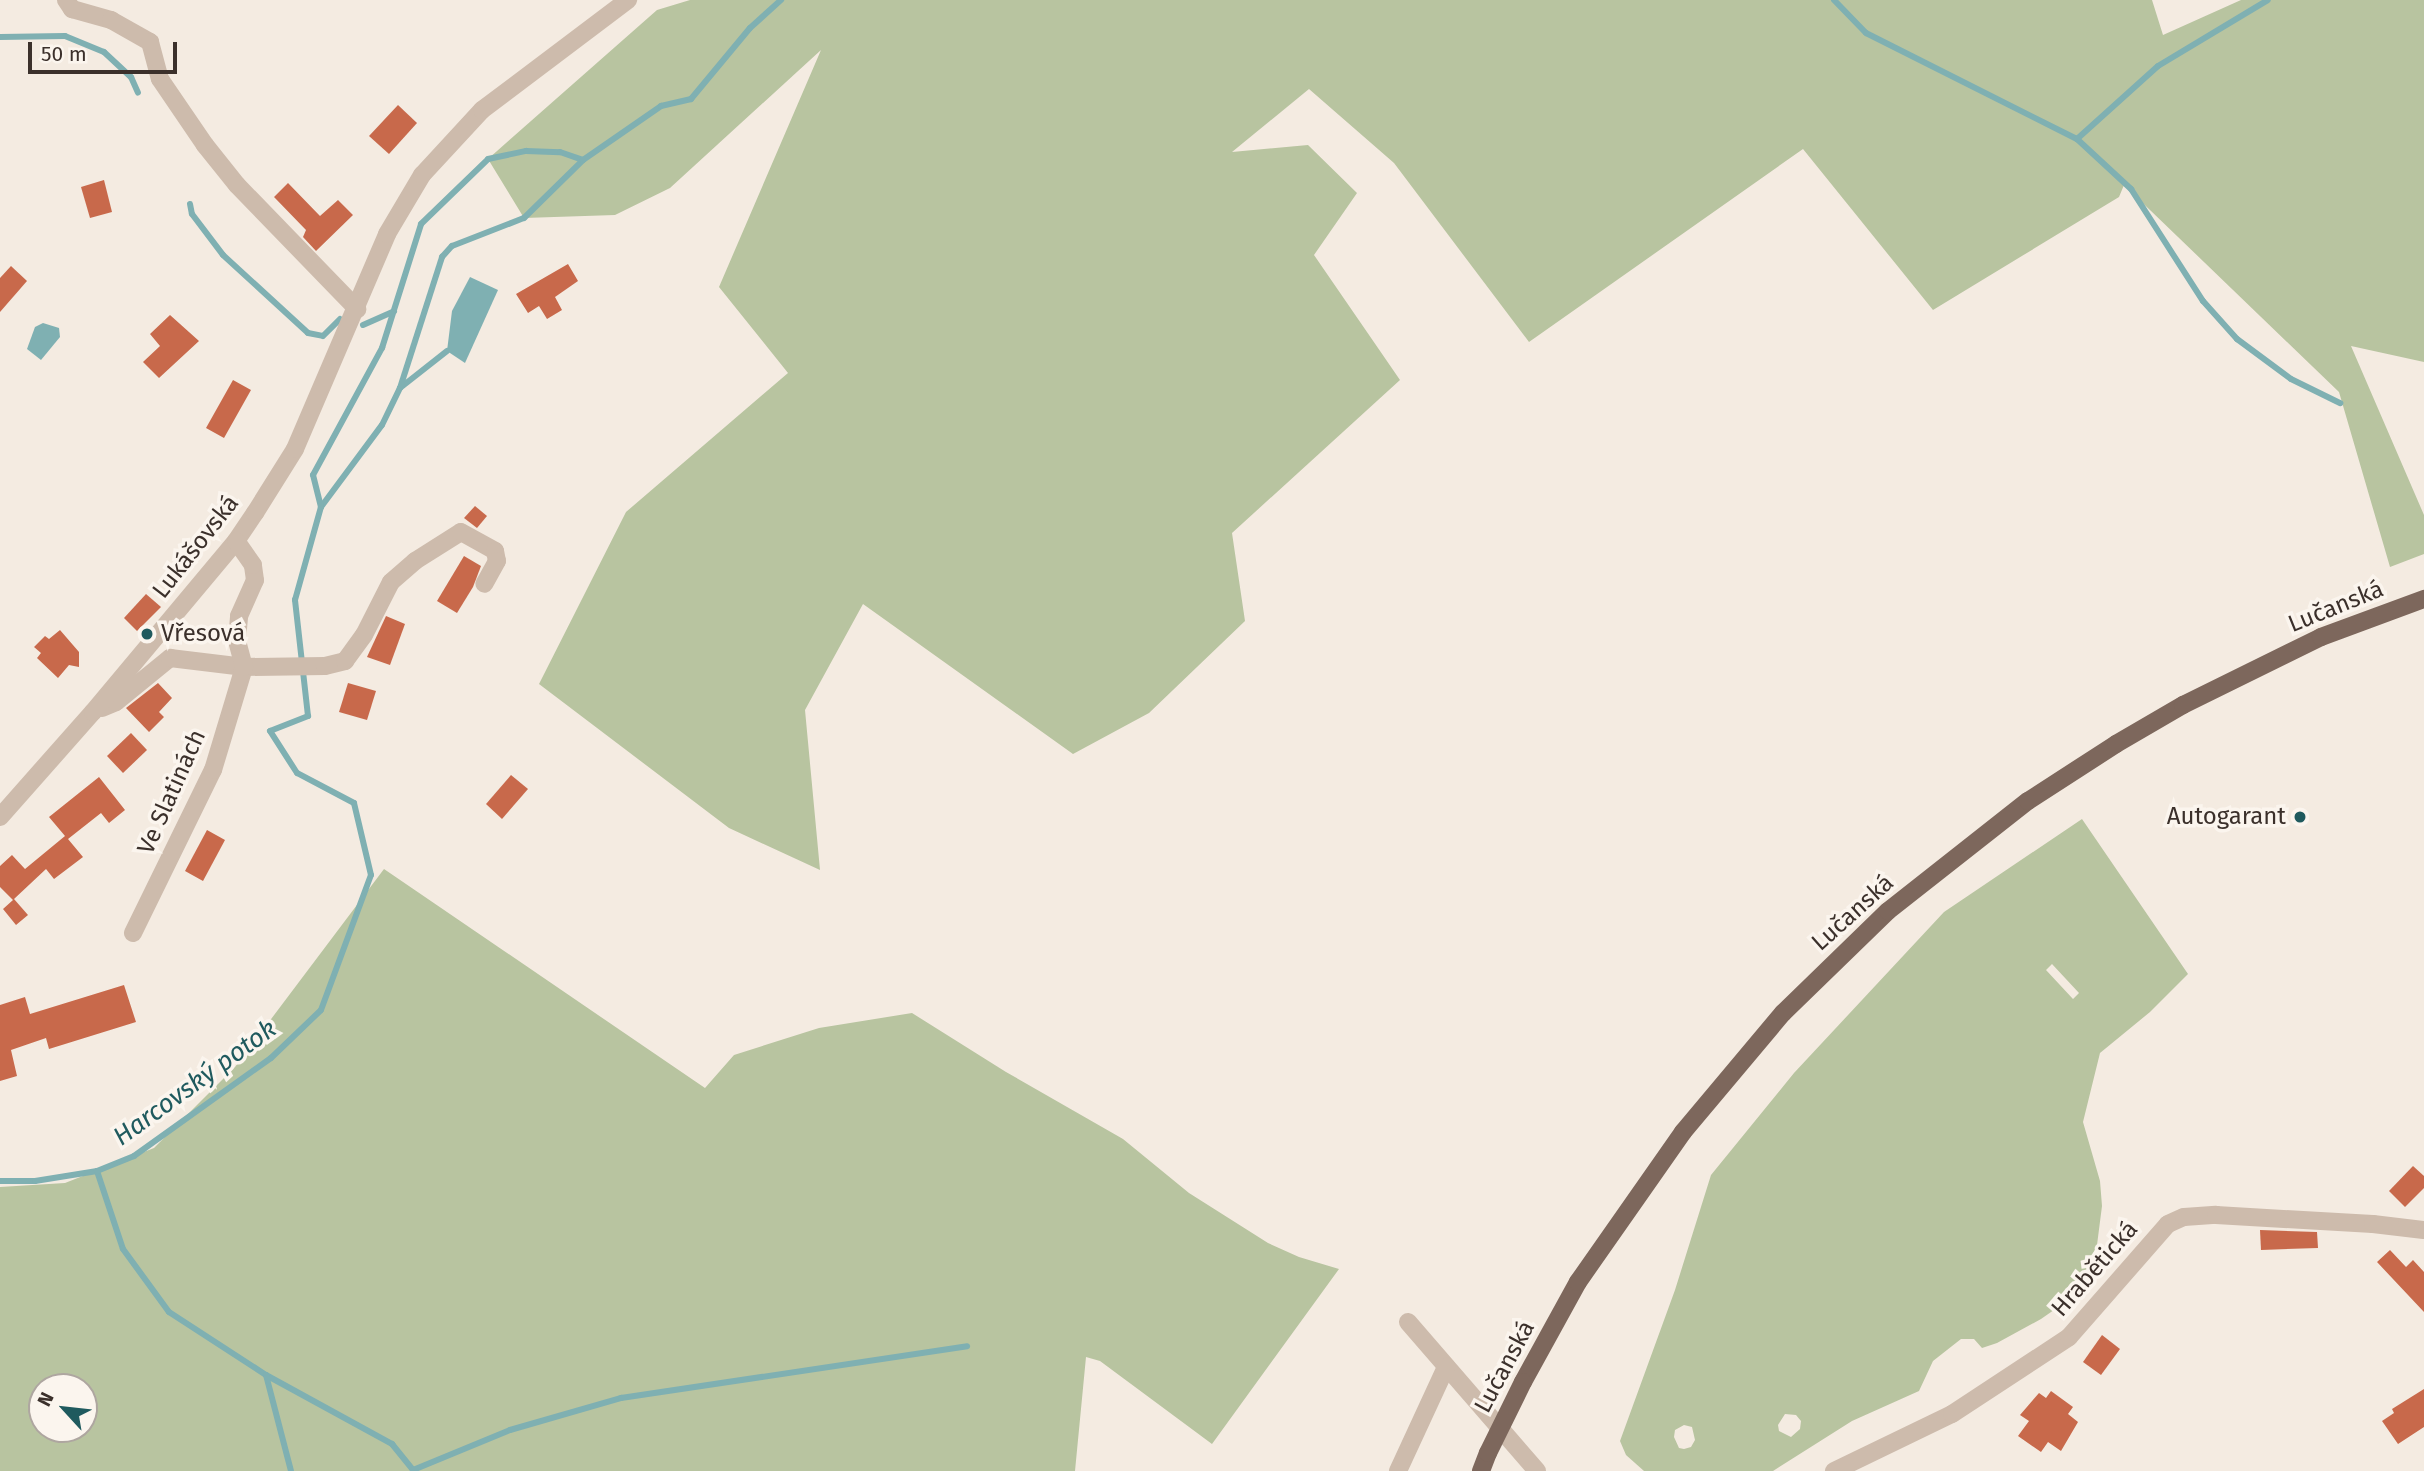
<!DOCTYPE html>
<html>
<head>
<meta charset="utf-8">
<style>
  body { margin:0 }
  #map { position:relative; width:2424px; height:1471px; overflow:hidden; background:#f4ebe1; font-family:"Fira Sans",sans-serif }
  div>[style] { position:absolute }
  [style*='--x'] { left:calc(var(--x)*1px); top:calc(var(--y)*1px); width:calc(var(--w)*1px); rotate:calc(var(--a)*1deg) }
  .green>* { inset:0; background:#b8c4a0 }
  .water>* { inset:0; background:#7fb0b2 }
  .stream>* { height:6px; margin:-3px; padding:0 3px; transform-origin:3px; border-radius:3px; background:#7fb0b2 }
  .building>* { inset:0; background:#c8694b }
  .minor>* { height:18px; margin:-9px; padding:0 9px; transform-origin:9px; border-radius:9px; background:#cdbbac }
  .major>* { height:18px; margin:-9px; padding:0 9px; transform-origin:9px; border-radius:9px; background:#7d675c }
  .major-bridge>* { height:18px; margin:-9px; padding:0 9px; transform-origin:9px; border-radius:9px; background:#7d675c }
  .dots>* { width:19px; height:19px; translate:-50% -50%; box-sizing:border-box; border:4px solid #fbf5ee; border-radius:50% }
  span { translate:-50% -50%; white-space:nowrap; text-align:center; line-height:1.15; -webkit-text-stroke:7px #fbf5ee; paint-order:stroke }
  .street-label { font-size:24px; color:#3b302b }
  .poi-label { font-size:24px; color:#3b302b }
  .left { translate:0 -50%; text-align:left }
  .right { translate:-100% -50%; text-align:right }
  .water-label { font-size:26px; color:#1f5a5e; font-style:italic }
  .north { position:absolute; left:28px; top:1373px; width:70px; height:70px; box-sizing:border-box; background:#fbf5ee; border:2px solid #aea6a0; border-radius:50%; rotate:297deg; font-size:19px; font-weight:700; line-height:28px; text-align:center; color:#3b302b }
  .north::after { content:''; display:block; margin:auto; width:24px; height:32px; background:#1f5a5e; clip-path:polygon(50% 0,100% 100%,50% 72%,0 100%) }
  .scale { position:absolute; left:28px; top:42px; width:149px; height:32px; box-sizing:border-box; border:4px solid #3b302b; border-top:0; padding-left:9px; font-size:21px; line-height:24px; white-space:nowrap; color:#3b302b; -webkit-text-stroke:5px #fbf5ee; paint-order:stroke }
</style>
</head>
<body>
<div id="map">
  <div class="green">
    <div style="clip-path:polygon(690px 0,2152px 0,2163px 35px,2241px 0,2424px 0,2424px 362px,2351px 346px,2424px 515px,2424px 554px,2390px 567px,2339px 392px,2124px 185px,2119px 197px,1933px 310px,1803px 149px,1529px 342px,1394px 163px,1309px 89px,1232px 152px,1308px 145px,1357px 193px,1314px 255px,1400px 380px,1232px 533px,1245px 621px,1149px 713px,1073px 754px,863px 604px,805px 710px,820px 870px,729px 828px,539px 684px,626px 512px,788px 373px,719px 287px,821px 50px,670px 188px,615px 215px,524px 218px,488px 159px,657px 10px)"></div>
    <div style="clip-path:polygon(evenodd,2082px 819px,2188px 974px,2150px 1012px,2100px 1053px,2083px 1122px,2100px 1181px,2102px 1206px,2097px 1245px,2080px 1285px,2064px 1303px,2041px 1319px,1997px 1343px,1982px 1348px,1974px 1339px,1961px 1339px,1933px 1361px,1919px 1391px,1852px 1421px,1773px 1471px,1644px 1471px,1626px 1455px,1620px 1441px,1675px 1290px,1711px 1175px,1794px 1073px,1944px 912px,2082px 819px,2052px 964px,2079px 993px,2073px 999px,2046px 970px,2052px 964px,2082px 819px,1785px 1414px,1796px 1415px,1801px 1421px,1800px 1429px,1791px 1437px,1779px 1431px,1778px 1425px,1785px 1414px,2082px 819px,1684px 1425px,1692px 1427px,1695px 1440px,1691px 1447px,1684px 1449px,1679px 1448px,1674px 1437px,1675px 1430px,1684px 1425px)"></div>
    <div style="clip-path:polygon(evenodd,384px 869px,705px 1088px,734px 1055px,819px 1028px,912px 1013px,1006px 1072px,1123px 1139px,1189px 1193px,1268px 1243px,1299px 1257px,1339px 1269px,1212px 1444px,1100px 1361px,1086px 1357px,1075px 1471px,0 1471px,0 1187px,65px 1183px,154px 1148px,235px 1067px,384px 869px,42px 1387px,84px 1387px,84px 1429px,42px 1429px,42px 1387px)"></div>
  </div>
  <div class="water">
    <div style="clip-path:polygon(470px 277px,498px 290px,465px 363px,447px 351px,452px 311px)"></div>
    <div style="clip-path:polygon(43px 323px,59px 328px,60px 337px,41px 360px,27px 349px,35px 327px)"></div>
  </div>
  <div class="stream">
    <div style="--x:1834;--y:0;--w:46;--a:45.9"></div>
    <div style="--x:1866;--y:33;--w:236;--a:26.7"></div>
    <div style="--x:2077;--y:139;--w:74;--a:42.8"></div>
    <div style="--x:2131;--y:189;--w:133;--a:57.3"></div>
    <div style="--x:2203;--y:301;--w:51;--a:48.2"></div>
    <div style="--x:2237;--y:339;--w:67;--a:36.5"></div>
    <div style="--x:2291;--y:379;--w:55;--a:26.1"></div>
    <div style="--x:0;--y:37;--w:65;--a:-0.9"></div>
    <div style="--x:65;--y:36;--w:42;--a:22.3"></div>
    <div style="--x:104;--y:52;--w:37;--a:43"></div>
    <div style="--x:131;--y:77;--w:17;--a:66"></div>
    <div style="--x:2077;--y:139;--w:109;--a:-42"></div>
    <div style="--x:2158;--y:66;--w:128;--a:-31"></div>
    <div style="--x:190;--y:204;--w:10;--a:79"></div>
    <div style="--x:192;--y:214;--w:51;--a:52.9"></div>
    <div style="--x:223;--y:255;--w:115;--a:42.5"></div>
    <div style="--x:308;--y:333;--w:15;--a:11"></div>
    <div style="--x:323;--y:336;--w:24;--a:-45"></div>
    <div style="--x:363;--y:325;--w:34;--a:-24"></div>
    <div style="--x:400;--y:388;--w:60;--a:-38.2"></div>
    <div style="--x:321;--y:507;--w:102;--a:-53.4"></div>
    <div style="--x:382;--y:425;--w:41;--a:-64.1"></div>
    <div style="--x:400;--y:388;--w:138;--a:-72.2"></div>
    <div style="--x:442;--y:257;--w:15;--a:-48"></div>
    <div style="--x:452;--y:246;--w:77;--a:-21.3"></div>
    <div style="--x:524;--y:218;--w:83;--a:-44.5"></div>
    <div style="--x:97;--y:1171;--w:82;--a:71.6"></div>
    <div style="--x:123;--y:1249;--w:78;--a:53.9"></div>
    <div style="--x:169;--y:1312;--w:116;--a:33"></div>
    <div style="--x:266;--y:1375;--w:144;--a:28.7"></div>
    <div style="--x:392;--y:1444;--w:35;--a:51"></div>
    <div style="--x:0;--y:1181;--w:35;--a:0"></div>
    <div style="--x:35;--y:1181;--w:63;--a:-9.2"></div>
    <div style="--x:97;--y:1171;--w:40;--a:-22"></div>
    <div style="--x:134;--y:1156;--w:168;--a:-35.6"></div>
    <div style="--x:271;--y:1058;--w:69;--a:-43.8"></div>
    <div style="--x:321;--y:1010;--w:144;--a:-69.7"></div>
    <div style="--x:371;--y:875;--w:74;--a:-103.3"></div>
    <div style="--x:354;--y:803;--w:64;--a:-152.2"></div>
    <div style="--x:297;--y:773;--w:50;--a:-122.7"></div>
    <div style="--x:270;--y:731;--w:41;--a:-21.5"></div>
    <div style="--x:308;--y:716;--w:117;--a:-96.4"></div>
    <div style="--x:295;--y:600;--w:97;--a:-74.4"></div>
    <div style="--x:321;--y:507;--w:33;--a:-104"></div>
    <div style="--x:313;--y:475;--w:145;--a:-61.5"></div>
    <div style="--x:382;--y:348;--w:130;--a:-72.5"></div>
    <div style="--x:421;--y:224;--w:93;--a:-44.1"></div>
    <div style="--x:488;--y:159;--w:39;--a:-12"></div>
    <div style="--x:526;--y:151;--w:34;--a:2"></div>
    <div style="--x:560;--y:152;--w:24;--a:19"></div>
    <div style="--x:583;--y:160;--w:95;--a:-34.7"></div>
    <div style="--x:661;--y:106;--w:31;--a:-13"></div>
    <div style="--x:691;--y:99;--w:92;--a:-50.3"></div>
    <div style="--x:750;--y:28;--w:42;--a:-42.1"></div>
    <div style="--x:266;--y:1375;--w:99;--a:75.4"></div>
    <div style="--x:413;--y:1470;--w:105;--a:-22.4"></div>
    <div style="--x:510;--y:1430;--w:116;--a:-16.1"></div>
    <div style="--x:621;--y:1398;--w:350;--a:-8.5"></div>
  </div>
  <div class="building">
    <div style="clip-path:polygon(398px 105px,417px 123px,389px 154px,369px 136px)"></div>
    <div style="clip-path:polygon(104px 180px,112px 212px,90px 218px,81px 187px)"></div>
    <div style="clip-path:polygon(288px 183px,320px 216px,338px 200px,353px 215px,316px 251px,303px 237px,306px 230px,274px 197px)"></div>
    <div style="clip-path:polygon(568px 264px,578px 281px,555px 297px,562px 310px,547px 319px,539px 306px,528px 313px,516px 294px)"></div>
    <div style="clip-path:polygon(11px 266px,27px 281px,0 312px,0 278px)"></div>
    <div style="clip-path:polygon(170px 315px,199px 341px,159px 378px,143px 362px,160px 346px,150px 334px)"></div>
    <div style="clip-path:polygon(233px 380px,251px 390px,224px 438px,206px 428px)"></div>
    <div style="clip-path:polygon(475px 506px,487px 516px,477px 528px,464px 518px)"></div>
    <div style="clip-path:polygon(464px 556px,481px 566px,473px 587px,457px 613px,437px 601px)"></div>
    <div style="clip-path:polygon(146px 594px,161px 607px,137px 631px,124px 618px)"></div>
    <div style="clip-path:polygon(386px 616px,405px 624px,390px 665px,367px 657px)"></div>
    <div style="clip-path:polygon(60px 630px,79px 652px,79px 667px,69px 665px,58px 678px,37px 658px,41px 653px,34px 647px,45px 636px,49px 639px)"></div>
    <div style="clip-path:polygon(158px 683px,172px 698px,159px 712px,164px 717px,149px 732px,126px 708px)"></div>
    <div style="clip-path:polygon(348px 683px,376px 691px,367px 720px,339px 712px)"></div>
    <div style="clip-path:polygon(131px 733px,147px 750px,123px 773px,107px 756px)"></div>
    <div style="clip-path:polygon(511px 775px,528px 789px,502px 819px,486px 804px)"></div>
    <div style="clip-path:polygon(99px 777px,125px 810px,109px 823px,101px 813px,68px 839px,83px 857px,54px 879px,46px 869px,14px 899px,28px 915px,16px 925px,3px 909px,13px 900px,0 887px,0 866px,12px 855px,25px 869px,65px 836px,49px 817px)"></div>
    <div style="clip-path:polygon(207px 830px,225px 840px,203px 881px,185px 871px)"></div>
    <div style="clip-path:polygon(124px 985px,136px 1022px,49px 1049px,46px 1038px,11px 1050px,17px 1076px,0 1081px,0 1005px,25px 997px,30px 1014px)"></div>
    <div style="clip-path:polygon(2413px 1166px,2424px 1176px,2424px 1188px,2405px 1207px,2389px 1191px)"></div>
    <div style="clip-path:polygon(2260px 1230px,2317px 1232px,2318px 1248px,2261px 1250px)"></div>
    <div style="clip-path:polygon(2390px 1250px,2406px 1267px,2413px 1260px,2424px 1272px,2424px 1312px,2377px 1262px)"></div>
    <div style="clip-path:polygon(2102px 1335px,2120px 1349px,2101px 1375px,2083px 1362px)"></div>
    <div style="clip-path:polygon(2424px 1389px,2424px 1427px,2398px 1444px,2382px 1421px,2394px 1413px,2392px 1409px)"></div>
    <div style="clip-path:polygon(2051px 1391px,2073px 1407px,2068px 1414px,2078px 1422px,2061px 1451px,2048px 1442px,2041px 1452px,2018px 1436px,2029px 1421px,2020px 1415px,2039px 1393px,2046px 1398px)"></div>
  </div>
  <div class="minor">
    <div style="--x:66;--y:0;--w:11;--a:56"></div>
    <div style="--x:72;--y:9;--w:41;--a:15.8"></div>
    <div style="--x:111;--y:20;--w:45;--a:29.4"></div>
    <div style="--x:150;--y:42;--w:38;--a:75"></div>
    <div style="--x:160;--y:79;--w:80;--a:55.7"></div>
    <div style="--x:205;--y:145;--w:51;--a:51.3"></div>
    <div style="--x:237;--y:185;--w:173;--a:45.9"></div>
    <div style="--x:102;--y:708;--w:15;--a:-23"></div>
    <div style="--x:116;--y:702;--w:70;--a:-39.2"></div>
    <div style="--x:170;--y:658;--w:75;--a:6.9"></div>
    <div style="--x:244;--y:667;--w:81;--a:-0.7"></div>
    <div style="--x:325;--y:666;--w:21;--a:-14"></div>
    <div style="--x:345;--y:661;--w:32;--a:-54"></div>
    <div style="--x:364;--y:635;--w:59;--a:-63"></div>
    <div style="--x:391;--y:582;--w:32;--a:-41"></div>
    <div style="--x:415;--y:561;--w:54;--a:-32.2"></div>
    <div style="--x:461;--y:532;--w:39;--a:29"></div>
    <div style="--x:495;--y:551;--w:10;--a:79"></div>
    <div style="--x:497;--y:561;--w:26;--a:119"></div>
    <div style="--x:0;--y:817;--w:140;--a:-48.5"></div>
    <div style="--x:93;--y:712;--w:223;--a:-50.1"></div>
    <div style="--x:236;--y:541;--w:34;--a:-56"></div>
    <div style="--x:255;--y:513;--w:75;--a:-58"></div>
    <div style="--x:295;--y:449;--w:234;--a:-66.8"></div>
    <div style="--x:387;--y:234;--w:69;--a:-59.3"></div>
    <div style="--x:422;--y:175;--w:88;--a:-47.3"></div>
    <div style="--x:482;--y:110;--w:183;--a:-37"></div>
    <div style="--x:133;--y:933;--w:182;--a:-63.9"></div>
    <div style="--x:213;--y:770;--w:108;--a:-73.2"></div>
    <div style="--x:244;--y:667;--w:28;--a:-105"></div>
    <div style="--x:237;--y:640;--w:24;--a:-85"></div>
    <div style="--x:239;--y:616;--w:39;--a:-66"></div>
    <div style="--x:255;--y:580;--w:15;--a:-98"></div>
    <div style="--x:253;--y:565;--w:29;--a:-125"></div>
    <div style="--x:1408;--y:1322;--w:197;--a:49.1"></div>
    <div style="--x:1398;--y:1471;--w:115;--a:-65.2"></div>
    <div style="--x:1834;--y:1471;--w:131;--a:-25.8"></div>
    <div style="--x:1952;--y:1414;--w:140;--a:-33.3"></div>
    <div style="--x:2069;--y:1337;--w:150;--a:-48.8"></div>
    <div style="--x:2168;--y:1224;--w:17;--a:-24"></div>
    <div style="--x:2184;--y:1217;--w:32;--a:-4"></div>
    <div style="--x:2216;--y:1215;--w:157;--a:3.3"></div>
    <div style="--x:2373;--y:1224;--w:51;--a:6.7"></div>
  </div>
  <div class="major">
    <div style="--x:1523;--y:1382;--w:114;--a:-61.2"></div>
    <div style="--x:1578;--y:1282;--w:183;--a:-55"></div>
    <div style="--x:1683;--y:1132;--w:155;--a:-50"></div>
    <div style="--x:1783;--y:1013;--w:146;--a:-44.2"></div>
    <div style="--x:1888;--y:911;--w:178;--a:-38.2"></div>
    <div style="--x:2028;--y:801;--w:105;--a:-32.9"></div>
    <div style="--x:2116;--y:744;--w:78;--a:-30.2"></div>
    <div style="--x:2183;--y:705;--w:154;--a:-26.2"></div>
    <div style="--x:2321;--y:637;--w:110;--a:-20.3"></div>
    <div style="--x:1481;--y:1471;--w:19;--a:-69"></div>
  </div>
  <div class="major-bridge">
    <div style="--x:1488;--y:1453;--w:79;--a:-63.8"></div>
  </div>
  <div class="dots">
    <div style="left:147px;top:634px;background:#1f5a5e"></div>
    <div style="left:2300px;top:817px;background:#1f5a5e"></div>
  </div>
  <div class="street-label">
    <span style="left:196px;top:547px;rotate:-52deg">Lukášovská</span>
    <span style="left:2336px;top:607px;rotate:-22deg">Lučanská</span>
    <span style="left:172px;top:792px;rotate:-66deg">Ve Slatinách</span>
    <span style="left:1853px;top:913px;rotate:-42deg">Lučanská</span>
    <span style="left:2095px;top:1269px;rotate:-49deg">Hrabětická</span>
    <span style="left:1505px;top:1367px;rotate:-62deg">Lučanská</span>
  </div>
  <div class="poi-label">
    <span class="left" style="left:161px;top:634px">Vřesová</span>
    <span class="right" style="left:2286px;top:817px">Autogarant</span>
  </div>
  <div class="water-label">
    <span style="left:195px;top:1083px;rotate:-36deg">Harcovský potok</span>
  </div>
  <div class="north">N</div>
  <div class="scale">50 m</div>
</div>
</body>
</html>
